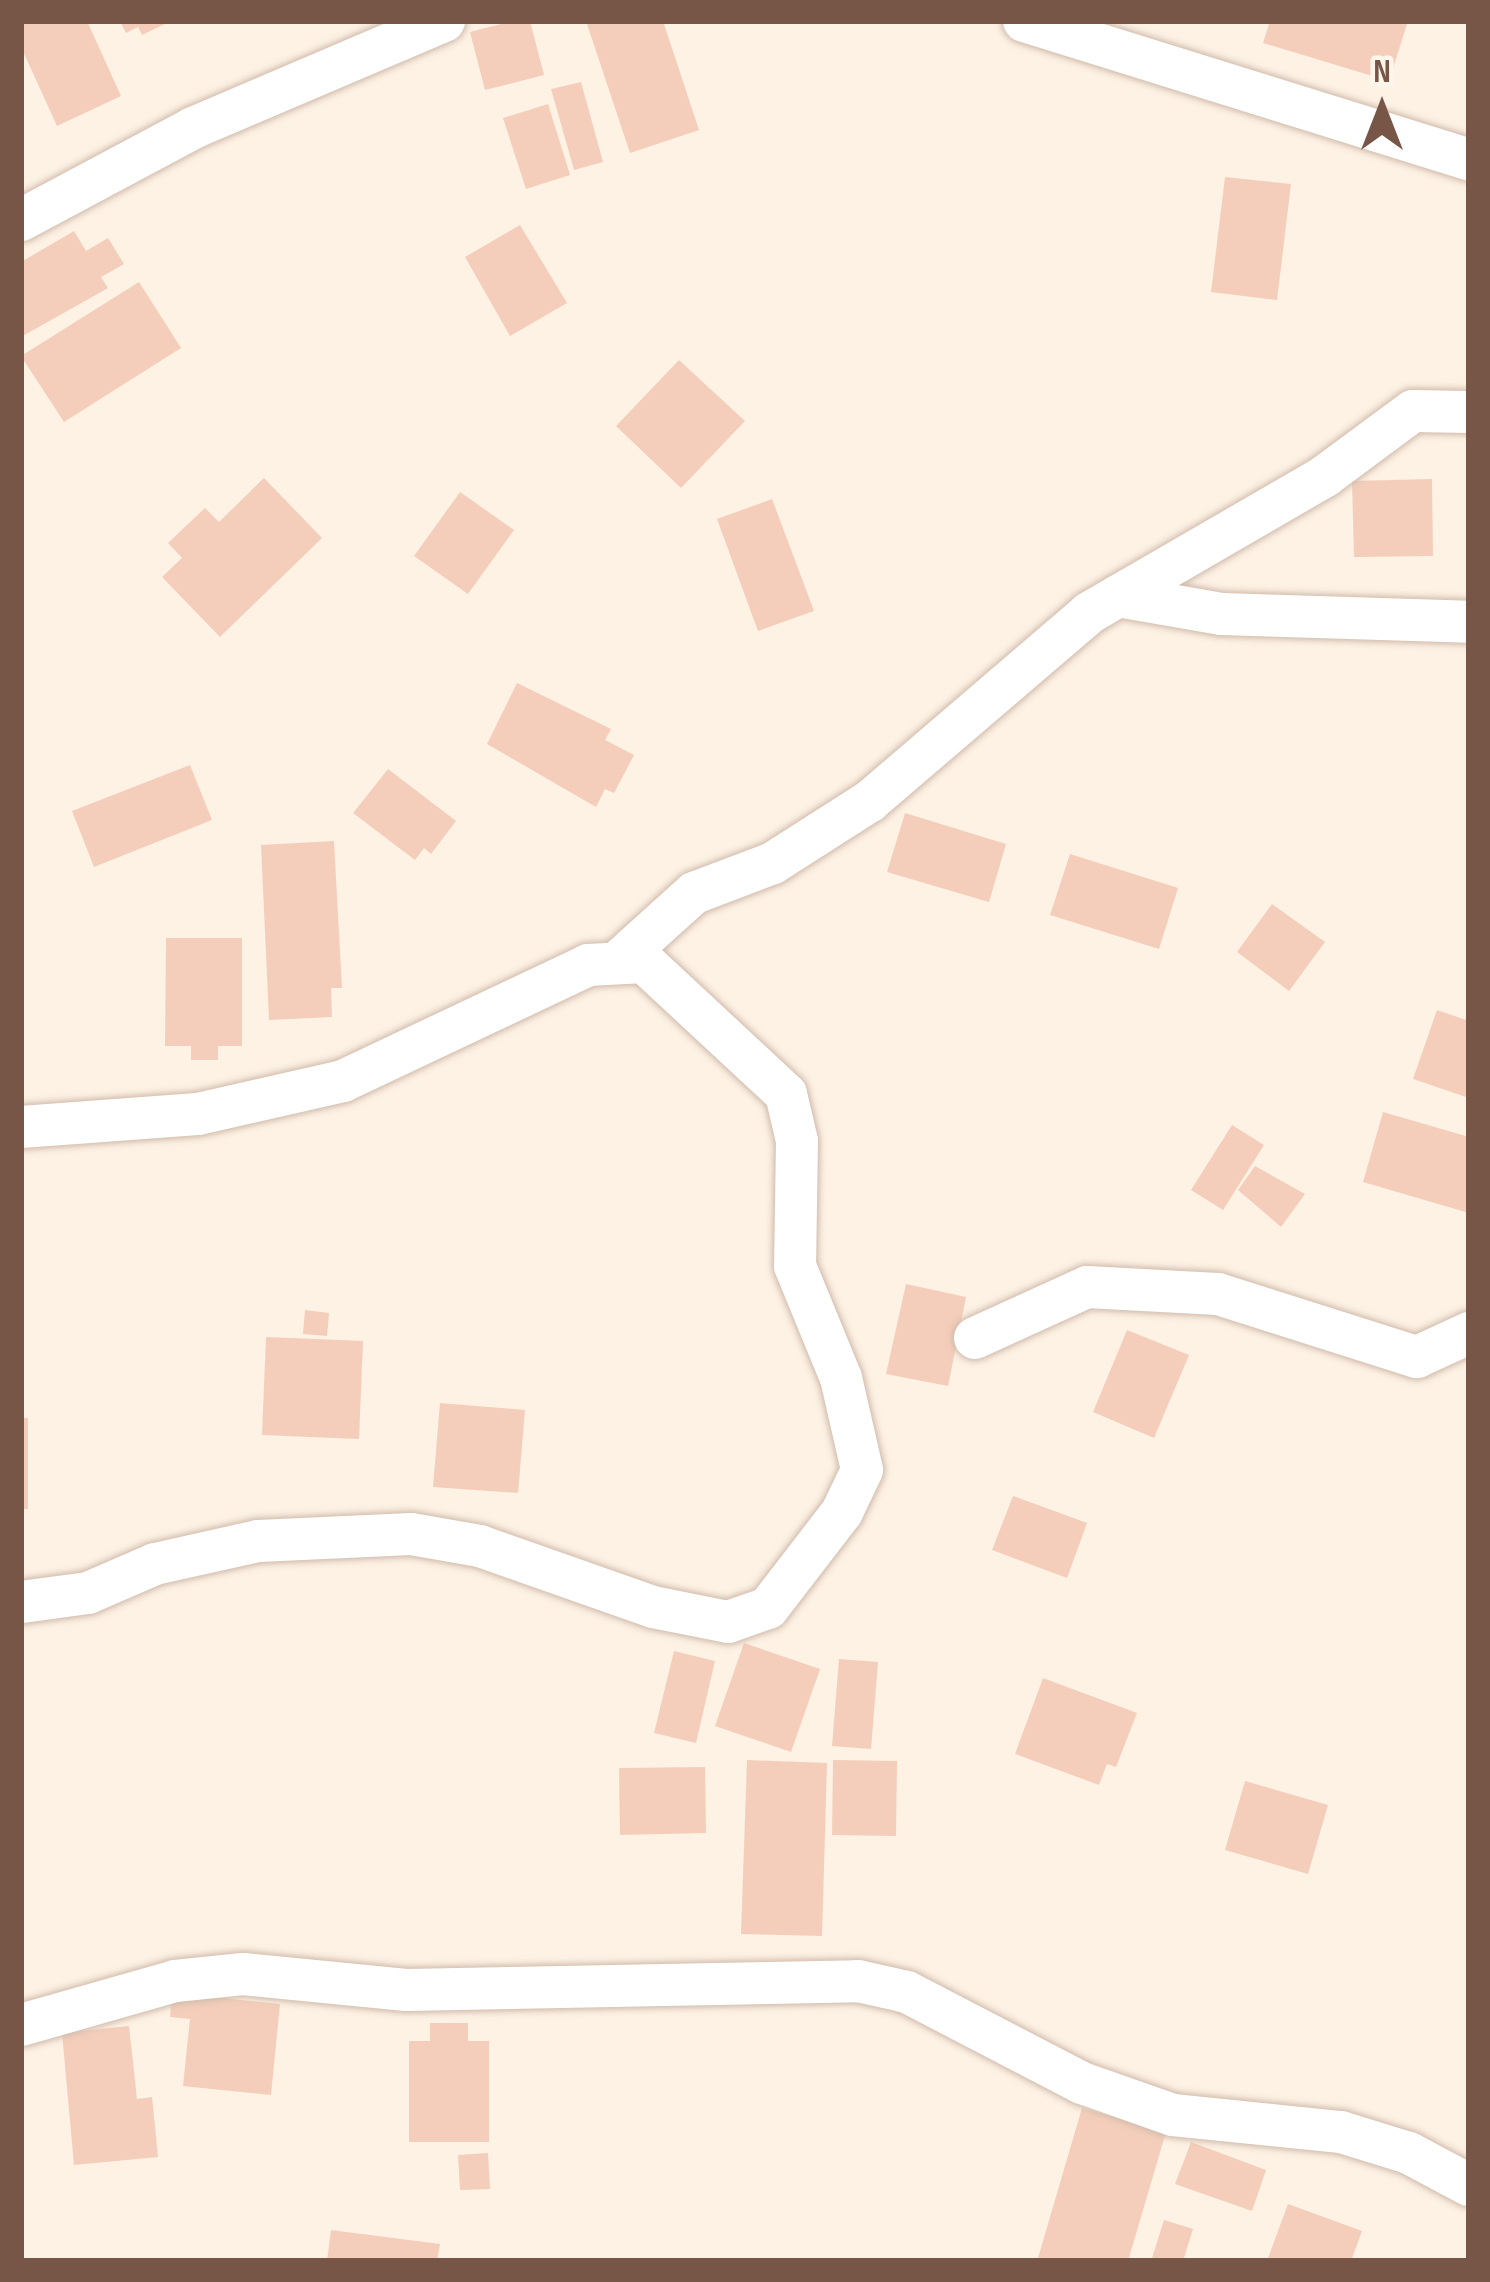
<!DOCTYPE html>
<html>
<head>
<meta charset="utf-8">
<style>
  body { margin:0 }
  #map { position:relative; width:1490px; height:2282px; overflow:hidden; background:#fdf2e4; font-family:"Sofia Sans Condensed",sans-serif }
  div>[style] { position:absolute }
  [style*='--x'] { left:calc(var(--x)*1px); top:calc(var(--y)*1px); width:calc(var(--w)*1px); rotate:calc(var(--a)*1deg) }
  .building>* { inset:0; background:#f4ceba }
  .roads { filter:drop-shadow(0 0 3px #d1bbac) drop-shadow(0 0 3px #d1bbac) }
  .street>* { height:42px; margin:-21px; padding:0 21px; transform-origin:21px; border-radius:21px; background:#fff }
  span { translate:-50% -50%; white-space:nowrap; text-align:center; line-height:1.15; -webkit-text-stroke:10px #fff6eb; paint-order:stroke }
  .frame { position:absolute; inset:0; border:24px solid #775648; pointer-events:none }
  .north { position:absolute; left:1322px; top:48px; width:120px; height:120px; -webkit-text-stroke:9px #fff6eb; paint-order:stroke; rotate:0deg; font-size:33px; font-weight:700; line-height:48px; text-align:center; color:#775648 }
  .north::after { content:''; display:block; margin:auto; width:42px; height:54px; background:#775648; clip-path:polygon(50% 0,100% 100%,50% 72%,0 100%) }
</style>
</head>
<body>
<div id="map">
  <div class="building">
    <div style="clip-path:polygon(21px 21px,87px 21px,121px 96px,57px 126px,21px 47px)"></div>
    <div style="clip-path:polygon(120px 21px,171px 21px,142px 35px,138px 27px,126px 33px)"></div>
    <div style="clip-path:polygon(513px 21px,530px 21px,544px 75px,485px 90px,470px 32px)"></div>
    <div style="clip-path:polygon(586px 21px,663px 21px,699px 130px,630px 153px)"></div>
    <div style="clip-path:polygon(1270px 21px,1408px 21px,1389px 81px,1263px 43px)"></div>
    <div style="clip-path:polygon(581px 82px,603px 162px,574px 170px,551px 89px)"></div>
    <div style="clip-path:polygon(548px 104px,570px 175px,526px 189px,503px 118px)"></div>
    <div style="clip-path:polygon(1225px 177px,1291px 184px,1277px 300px,1211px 292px)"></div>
    <div style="clip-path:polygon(520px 225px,567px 303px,510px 336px,465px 257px)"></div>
    <div style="clip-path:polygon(74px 231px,86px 251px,108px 238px,124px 264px,101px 277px,108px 288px,21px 337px,21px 262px)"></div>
    <div style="clip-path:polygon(139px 282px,181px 348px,64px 422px,21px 356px)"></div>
    <div style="clip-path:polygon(679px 360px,745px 421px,681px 488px,616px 426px)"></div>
    <div style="clip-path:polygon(264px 478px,322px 538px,220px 637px,162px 577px,182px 558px,168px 543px,205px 508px,219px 522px)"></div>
    <div style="clip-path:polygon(1432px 479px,1433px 556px,1354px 557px,1352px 481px)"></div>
    <div style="clip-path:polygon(460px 492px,514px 530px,468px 594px,414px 556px)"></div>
    <div style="clip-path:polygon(772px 499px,814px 611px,758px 631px,717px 519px)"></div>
    <div style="clip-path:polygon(517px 683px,611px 729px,605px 740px,634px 755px,614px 793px,605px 789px,596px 807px,487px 744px)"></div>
    <div style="clip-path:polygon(190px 765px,212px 820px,94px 867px,72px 811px)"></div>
    <div style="clip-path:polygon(388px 769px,456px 821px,431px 854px,424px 848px,415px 860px,353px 813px)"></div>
    <div style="clip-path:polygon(905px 813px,1006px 844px,989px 902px,887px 872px)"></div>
    <div style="clip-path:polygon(334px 841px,342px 988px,331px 988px,332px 1017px,269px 1020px,261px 845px)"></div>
    <div style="clip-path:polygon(1070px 854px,1178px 888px,1159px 949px,1050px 915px)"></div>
    <div style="clip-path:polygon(1272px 904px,1325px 942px,1289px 991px,1237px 952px)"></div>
    <div style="clip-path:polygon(166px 938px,242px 938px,242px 1046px,218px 1046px,218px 1060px,191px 1060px,191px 1046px,165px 1046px)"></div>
    <div style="clip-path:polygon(1437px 1010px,1469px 1021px,1469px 1098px,1413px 1079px)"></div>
    <div style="clip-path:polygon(1383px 1112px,1469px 1137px,1469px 1213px,1363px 1182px)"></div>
    <div style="clip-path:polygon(1232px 1125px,1264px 1145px,1223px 1210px,1191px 1190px)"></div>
    <div style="clip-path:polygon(1255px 1166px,1305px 1194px,1281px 1227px,1238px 1190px)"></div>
    <div style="clip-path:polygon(906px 1284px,966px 1297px,948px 1386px,886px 1374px)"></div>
    <div style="clip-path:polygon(305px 1310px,329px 1313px,327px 1336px,303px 1334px)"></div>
    <div style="clip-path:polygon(1127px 1330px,1189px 1355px,1154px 1438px,1093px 1412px)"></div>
    <div style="clip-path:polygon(266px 1337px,363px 1341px,359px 1439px,262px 1435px)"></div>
    <div style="clip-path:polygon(440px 1403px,525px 1410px,518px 1493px,433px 1487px)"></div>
    <div style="clip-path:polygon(21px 1418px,28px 1418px,28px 1509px,21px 1509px)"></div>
    <div style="clip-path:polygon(1013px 1496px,1087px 1523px,1067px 1578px,992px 1550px)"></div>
    <div style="clip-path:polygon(744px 1643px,820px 1669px,791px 1752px,715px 1726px)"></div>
    <div style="clip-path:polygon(674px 1651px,715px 1661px,696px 1743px,654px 1733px)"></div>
    <div style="clip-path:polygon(839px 1659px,878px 1662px,871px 1749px,832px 1746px)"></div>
    <div style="clip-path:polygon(1043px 1678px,1137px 1713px,1116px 1767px,1107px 1764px,1099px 1785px,1015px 1754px)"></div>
    <div style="clip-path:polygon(747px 1760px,827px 1763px,822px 1936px,741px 1934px)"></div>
    <div style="clip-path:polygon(833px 1760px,897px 1761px,896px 1836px,832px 1835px)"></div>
    <div style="clip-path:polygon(705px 1767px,706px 1833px,620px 1835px,619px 1768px)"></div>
    <div style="clip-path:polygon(1245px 1781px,1328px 1805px,1308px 1874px,1225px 1850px)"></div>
    <div style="clip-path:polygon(172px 1993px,280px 2004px,271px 2095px,183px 2086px,190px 2019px,170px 2017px)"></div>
    <div style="clip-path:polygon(430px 2023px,468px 2023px,468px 2041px,489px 2041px,489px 2142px,409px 2142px,409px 2041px,430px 2041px)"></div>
    <div style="clip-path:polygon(129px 2026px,137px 2099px,152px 2097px,158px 2157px,74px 2165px,62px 2033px)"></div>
    <div style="clip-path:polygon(1082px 2108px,1166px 2132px,1128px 2261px,1038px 2258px)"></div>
    <div style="clip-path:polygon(1191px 2142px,1266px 2170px,1252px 2211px,1175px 2184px)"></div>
    <div style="clip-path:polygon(488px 2153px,490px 2189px,460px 2190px,458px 2155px)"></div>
    <div style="clip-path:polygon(1288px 2204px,1362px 2231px,1351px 2261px,1267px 2261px)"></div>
    <div style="clip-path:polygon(1164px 2220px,1193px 2229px,1183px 2261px,1152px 2258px)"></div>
    <div style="clip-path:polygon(331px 2230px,440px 2244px,437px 2261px,327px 2261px)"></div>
  </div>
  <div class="roads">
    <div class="street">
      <div style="--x:1024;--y:21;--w:466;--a:17.3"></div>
      <div style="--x:21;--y:220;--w:195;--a:-28.1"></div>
      <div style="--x:193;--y:128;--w:273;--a:-23.1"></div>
      <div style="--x:1118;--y:596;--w:105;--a:9.9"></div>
      <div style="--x:1221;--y:614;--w:248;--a:1.8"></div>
      <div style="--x:622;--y:958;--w:97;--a:-42.1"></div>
      <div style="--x:694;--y:893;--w:85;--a:-20.8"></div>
      <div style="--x:773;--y:863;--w:115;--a:-32.6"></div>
      <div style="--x:870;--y:801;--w:289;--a:-40.6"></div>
      <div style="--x:1089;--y:613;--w:273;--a:-30.1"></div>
      <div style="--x:1325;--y:476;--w:109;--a:-36.5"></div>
      <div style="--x:1413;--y:411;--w:56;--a:1"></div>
      <div style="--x:21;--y:1127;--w:177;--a:-4.2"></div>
      <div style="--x:198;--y:1114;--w:149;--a:-12.8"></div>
      <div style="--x:343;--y:1081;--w:271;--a:-25.3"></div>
      <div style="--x:588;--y:965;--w:56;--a:-3.1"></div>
      <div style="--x:644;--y:962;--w:194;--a:42.9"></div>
      <div style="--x:786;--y:1094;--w:48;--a:76.8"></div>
      <div style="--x:797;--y:1141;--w:125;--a:90.9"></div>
      <div style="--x:795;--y:1266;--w:121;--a:67.7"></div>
      <div style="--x:841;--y:1378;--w:94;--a:77.1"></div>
      <div style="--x:862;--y:1470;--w:47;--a:115.5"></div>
      <div style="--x:842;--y:1512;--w:121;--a:127.6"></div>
      <div style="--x:768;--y:1608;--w:42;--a:160.7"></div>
      <div style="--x:728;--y:1622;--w:76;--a:-168.7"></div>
      <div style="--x:653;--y:1607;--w:183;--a:-160.6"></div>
      <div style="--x:480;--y:1546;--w:70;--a:-170.1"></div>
      <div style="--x:411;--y:1534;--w:153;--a:177.4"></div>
      <div style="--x:258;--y:1541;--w:106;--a:167.4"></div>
      <div style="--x:155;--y:1564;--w:73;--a:156.6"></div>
      <div style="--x:88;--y:1593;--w:68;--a:172.3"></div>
      <div style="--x:975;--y:1338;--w:123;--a:-24.5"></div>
      <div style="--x:1087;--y:1287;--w:131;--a:3.1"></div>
      <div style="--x:1218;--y:1294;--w:209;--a:17.6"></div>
      <div style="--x:1417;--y:1357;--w:57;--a:-24.8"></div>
      <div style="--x:21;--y:2025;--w:160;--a:-15.9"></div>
      <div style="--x:175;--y:1981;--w:68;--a:-5.9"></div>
      <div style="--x:243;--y:1974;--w:164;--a:5.6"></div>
      <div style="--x:406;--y:1990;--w:452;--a:-1.1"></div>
      <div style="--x:858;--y:1981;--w:50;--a:12.7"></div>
      <div style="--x:907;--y:1992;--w:197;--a:27.5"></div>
      <div style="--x:1082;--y:2083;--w:96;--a:19.4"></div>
      <div style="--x:1173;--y:2115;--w:169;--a:5.8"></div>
      <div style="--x:1341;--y:2132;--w:71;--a:17.2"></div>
      <div style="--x:1409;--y:2153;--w:68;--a:28.1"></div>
    </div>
  </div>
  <div class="frame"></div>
  <div class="north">N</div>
</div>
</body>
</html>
